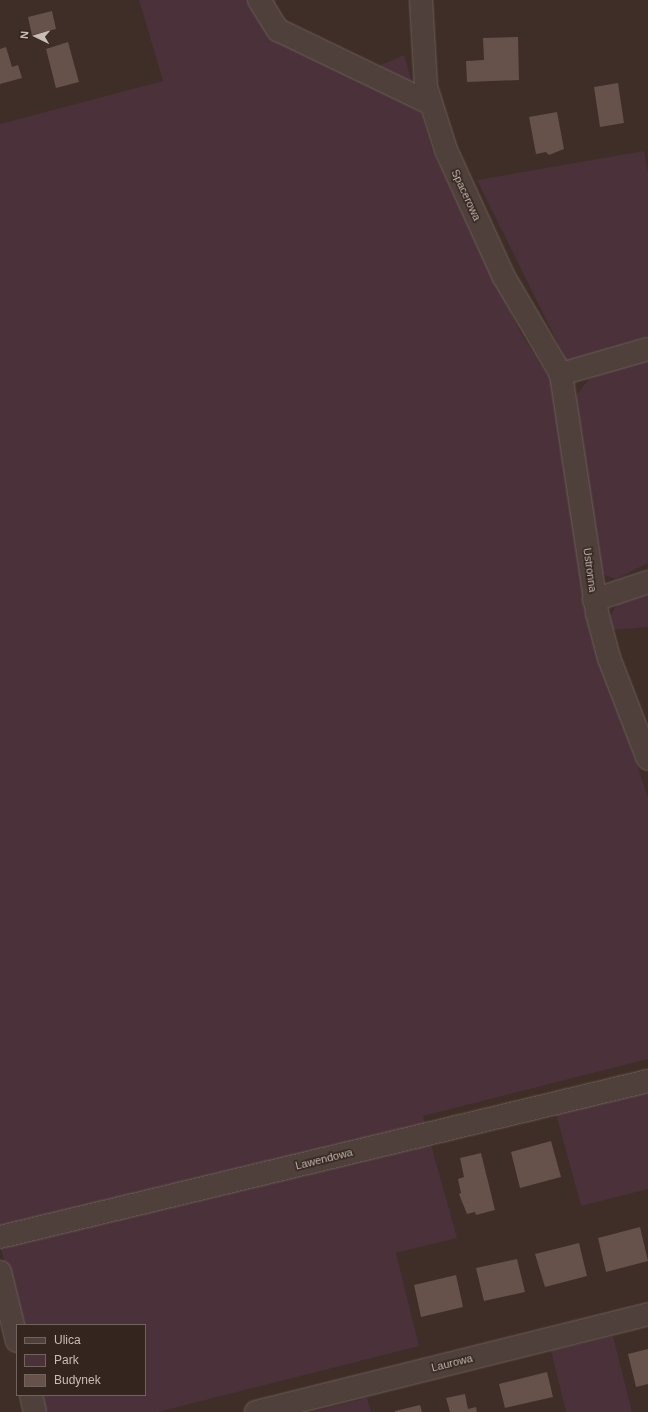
<!DOCTYPE html>
<html>
<head>
<meta charset="utf-8">
<style>
  body { margin:0 }
  #map { position:relative; width:648px; height:1412px; overflow:hidden; background:#3f2d27; font-family:Helvetica,sans-serif }
  div>[style] { position:absolute }
  [style*='--x'] { left:calc(var(--x)*1px); top:calc(var(--y)*1px); width:calc(var(--w)*1px); rotate:calc(var(--a)*1deg) }
  .green>* { inset:0; background:#4a313a }
  .building>* { inset:0; background:#66524b }
  .roads { filter:drop-shadow(0 0 1px #6c5e58) drop-shadow(0 0 1px #6c5e58) }
  .minor>* { height:22px; margin:-11px; padding:0 11px; transform-origin:11px; border-radius:11px; background:#4f403b }
  span { translate:-50% -50%; white-space:nowrap; text-align:center; line-height:1.15; -webkit-text-stroke:3px #34251f; paint-order:stroke }
  .street-label { font-size:11px; color:#c9bdb7 }
  .legend { position:absolute; left:16px; top:1324px; width:130px; height:72px; box-sizing:border-box; background:#34251f; border:1px solid #70625c; margin:0; padding:5px 7px; list-style:none; font-size:12px; color:#c9bdb7 }
  .legend li { display:flex; align-items:center; gap:8px; height:20px }
  .legend b { width:20px; border:1px solid #70625c }
  .north { position:absolute; left:16px; top:16px; width:40px; height:40px; -webkit-text-stroke:3px #34251f; paint-order:stroke; rotate:275deg; font-size:11px; font-weight:700; line-height:16px; text-align:center; color:#c9bdb7 }
  .north::after { content:''; display:block; margin:auto; width:14px; height:18px; background:#c9bdb7; clip-path:polygon(50% 0,100% 100%,50% 72%,0 100%) }
</style>
</head>
<body>
<div id="map">
  <div class="green">
    <div style="clip-path:polygon(139px 0,276px 0,277px 18px,374px 68px,404px 55px,432px 150px,520px 332px,554px 386px,592px 633px,648px 797px,648px 1059px,423px 1116px,457px 1238px,396px 1253px,419px 1346px,158px 1412px,42px 1412px,38px 1395px,145px 1395px,145px 1325px,20px 1325px,0 1244px,0 124px,163px 81px)"></div>
    <div style="clip-path:polygon(644px 151px,648px 172px,648px 336px,567px 362px,477px 180px)"></div>
    <div style="clip-path:polygon(648px 358px,648px 563px,616px 579px,601px 574px,576px 411px,577px 394px,589px 379px,613px 368px)"></div>
    <div style="clip-path:polygon(648px 590px,648px 627px,612px 630px,610px 616px,621px 598px)"></div>
    <div style="clip-path:polygon(648px 1091px,648px 1189px,581px 1206px,556px 1114px)"></div>
    <div style="clip-path:polygon(613px 1336px,632px 1412px,566px 1412px,551px 1351px)"></div>
    <div style="clip-path:polygon(367px 1398px,371px 1412px,312px 1412px)"></div>
  </div>
  <div class="building">
    <div style="clip-path:polygon(52px 11px,56px 29px,32px 35px,28px 17px)"></div>
    <div style="clip-path:polygon(518px 37px,519px 80px,467px 82px,466px 61px,484px 60px,483px 38px)"></div>
    <div style="clip-path:polygon(68px 42px,79px 82px,56px 88px,46px 49px)"></div>
    <div style="clip-path:polygon(6px 47px,12px 67px,18px 65px,22px 78px,0 84px,0 49px)"></div>
    <div style="clip-path:polygon(618px 83px,624px 123px,600px 127px,594px 87px)"></div>
    <div style="clip-path:polygon(557px 112px,564px 149px,549px 155px,546px 152px,536px 154px,529px 117px)"></div>
    <div style="clip-path:polygon(551px 1141px,561px 1177px,520px 1188px,511px 1152px)"></div>
    <div style="clip-path:polygon(481px 1153px,495px 1210px,476px 1215px,475px 1212px,467px 1214px,459px 1194px,461px 1193px,458px 1179px,464px 1177px,460px 1158px)"></div>
    <div style="clip-path:polygon(640px 1227px,648px 1261px,606px 1272px,598px 1238px)"></div>
    <div style="clip-path:polygon(579px 1243px,587px 1276px,545px 1287px,535px 1254px)"></div>
    <div style="clip-path:polygon(517px 1259px,525px 1292px,484px 1301px,476px 1268px)"></div>
    <div style="clip-path:polygon(456px 1275px,463px 1307px,421px 1317px,414px 1285px)"></div>
    <div style="clip-path:polygon(648px 1349px,648px 1384px,636px 1387px,628px 1354px)"></div>
    <div style="clip-path:polygon(547px 1372px,553px 1397px,505px 1408px,499px 1384px)"></div>
    <div style="clip-path:polygon(465px 1394px,468px 1409px,476px 1407px,477px 1412px,450px 1412px,446px 1398px)"></div>
    <div style="clip-path:polygon(420px 1405px,422px 1412px,395px 1412px,395px 1411px)"></div>
  </div>
  <div class="roads">
    <div class="minor">
      <div style="--x:259;--y:0;--w:36;--a:58"></div>
      <div style="--x:278;--y:30;--w:169;--a:25.7"></div>
      <div style="--x:421;--y:0;--w:87;--a:86.7"></div>
      <div style="--x:426;--y:87;--w:66;--a:72.4"></div>
      <div style="--x:446;--y:150;--w:140;--a:65.5"></div>
      <div style="--x:504;--y:277;--w:113;--a:59.6"></div>
      <div style="--x:561;--y:374;--w:242;--a:81.4"></div>
      <div style="--x:597;--y:613;--w:47;--a:75.1"></div>
      <div style="--x:609;--y:658;--w:108;--a:68.9"></div>
      <div style="--x:561;--y:374;--w:91;--a:-16"></div>
      <div style="--x:594;--y:600;--w:57;--a:-18.4"></div>
      <div style="--x:0;--y:1237;--w:667;--a:-13.54"></div>
      <div style="--x:0;--y:1272;--w:71;--a:76.2"></div>
      <div style="--x:31;--y:1395;--w:17;--a:77"></div>
      <div style="--x:256;--y:1412;--w:404;--a:-14"></div>
    </div>
  </div>
  <div class="street-label">
    <span style="left:466px;top:195px;rotate:65deg">Spacerowa</span>
    <span style="left:590px;top:570px;rotate:82deg">Ustronna</span>
    <span style="left:324px;top:1159px;rotate:-14deg">Lawendowa</span>
    <span style="left:452px;top:1363px;rotate:-14deg">Laurowa</span>
  </div>
  <ul class="legend">
  <li><b style="height:5px;background:#4f403b"></b>Ulica</li>
  <li><b style="height:11px;background:#4a313a"></b>Park</li>
  <li><b style="height:11px;background:#66524b"></b>Budynek</li>
  </ul>
  <div class="north">N</div>
</div>
</body>
</html>
